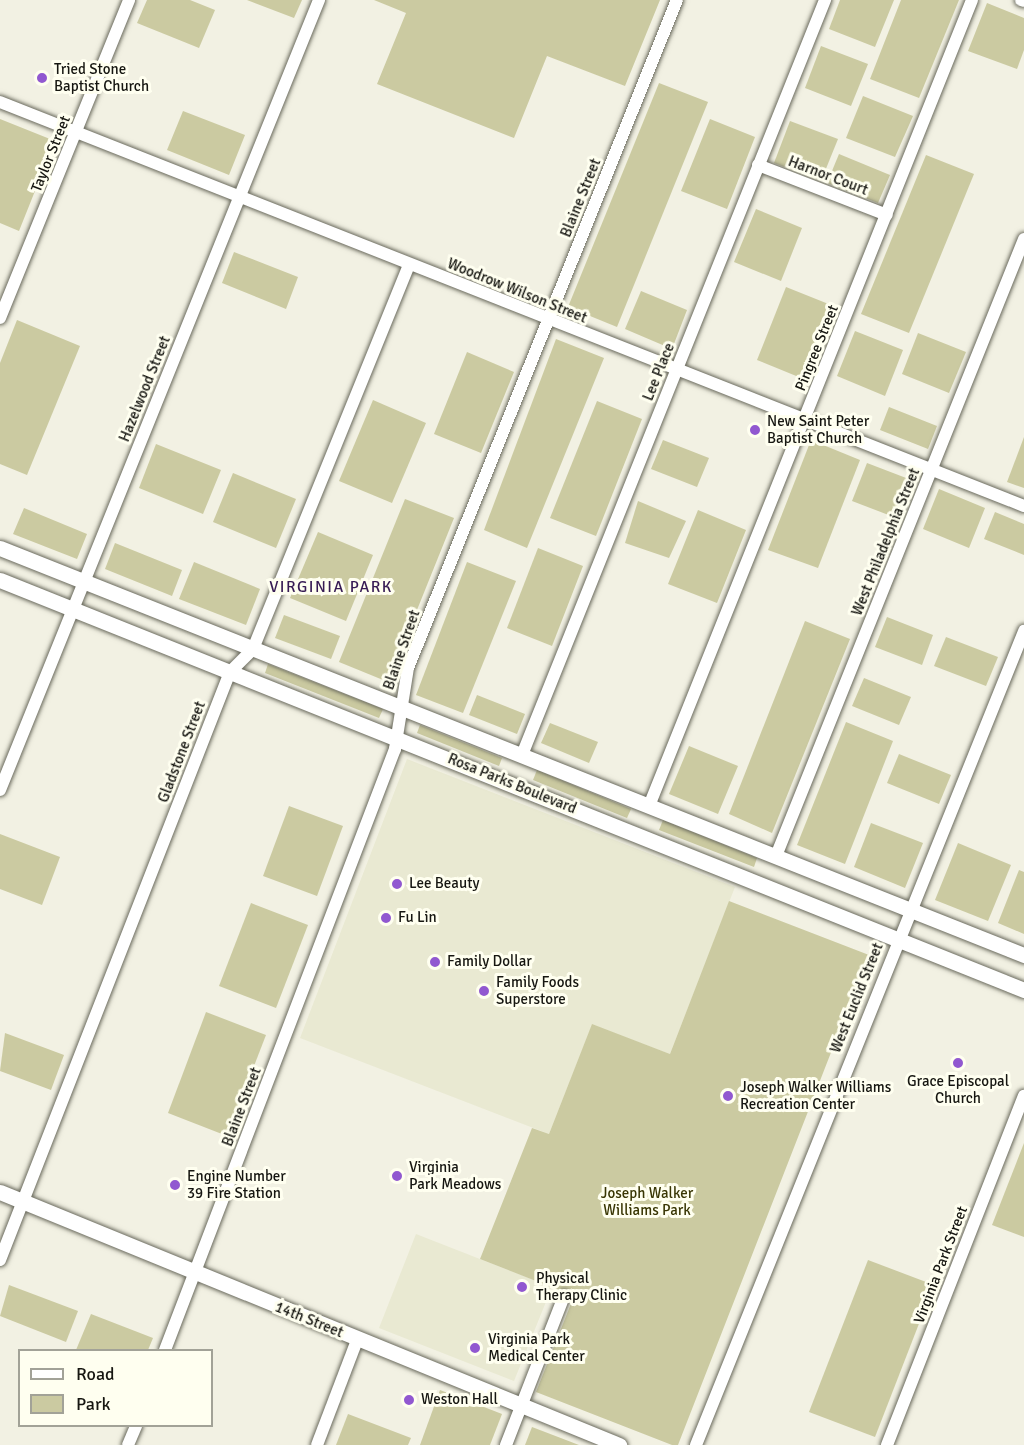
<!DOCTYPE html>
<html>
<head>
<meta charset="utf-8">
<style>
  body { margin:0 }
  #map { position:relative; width:1024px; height:1445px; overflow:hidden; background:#f2f1e3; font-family:Signika,sans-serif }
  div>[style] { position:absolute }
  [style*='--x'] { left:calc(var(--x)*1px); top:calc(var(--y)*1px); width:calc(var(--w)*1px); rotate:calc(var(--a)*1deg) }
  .built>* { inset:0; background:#e9e9d2 }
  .green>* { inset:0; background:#cbcaa1 }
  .roads { filter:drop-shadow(0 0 2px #69695c) drop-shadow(0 0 2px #69695c) }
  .minor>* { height:12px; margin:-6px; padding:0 6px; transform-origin:6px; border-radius:6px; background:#fff }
  .tertiary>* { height:15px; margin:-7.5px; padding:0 7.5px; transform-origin:7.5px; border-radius:7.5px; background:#fff }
  .dots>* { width:16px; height:16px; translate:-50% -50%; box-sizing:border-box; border:3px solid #fffff0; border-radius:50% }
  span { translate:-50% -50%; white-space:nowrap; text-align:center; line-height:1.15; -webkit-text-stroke:6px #fffff0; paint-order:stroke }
  .poi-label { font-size:15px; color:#161611 }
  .left { translate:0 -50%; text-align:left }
  .street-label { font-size:15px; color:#161611 }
  .park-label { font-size:15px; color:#393604 }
  .neighbourhood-label { font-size:16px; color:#371b54; letter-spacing:1.5px }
  .legend { position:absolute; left:18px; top:1349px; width:195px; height:78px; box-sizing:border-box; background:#fffff0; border:2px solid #a2a297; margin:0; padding:8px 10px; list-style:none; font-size:18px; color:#161611 }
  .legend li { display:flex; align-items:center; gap:12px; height:30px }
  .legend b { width:30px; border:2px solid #a2a297 }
</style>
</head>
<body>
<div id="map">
  <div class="built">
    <div style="clip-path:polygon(407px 759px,735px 887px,670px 1054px,592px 1025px,549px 1134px,300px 1038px)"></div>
    <div style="clip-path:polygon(416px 1234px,552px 1287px,514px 1381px,379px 1328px)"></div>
  </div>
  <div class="green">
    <div style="clip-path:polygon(147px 0,190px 0,215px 10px,199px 48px,137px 23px)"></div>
    <div style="clip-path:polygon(247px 0,302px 0,294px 18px)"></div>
    <div style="clip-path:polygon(374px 0,660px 0,625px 86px,547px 56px,514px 138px,377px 84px,406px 13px)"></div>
    <div style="clip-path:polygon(840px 0,894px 0,875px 47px,829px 29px)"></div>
    <div style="clip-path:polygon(901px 0,959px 0,919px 98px,870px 79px)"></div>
    <div style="clip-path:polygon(987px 3px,1024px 18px,1024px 50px,1017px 69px,968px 51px)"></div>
    <div style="clip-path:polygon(821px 46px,868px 64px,851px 106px,805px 88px)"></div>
    <div style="clip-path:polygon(659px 83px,708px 102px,617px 327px,568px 307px)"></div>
    <div style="clip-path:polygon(863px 96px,913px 116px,895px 157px,846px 138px)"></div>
    <div style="clip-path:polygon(183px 111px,245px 135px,229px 175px,167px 150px)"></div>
    <div style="clip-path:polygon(0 119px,55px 141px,19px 231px,0 223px)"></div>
    <div style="clip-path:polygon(710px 119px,755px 137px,727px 209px,681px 191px)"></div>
    <div style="clip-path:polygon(790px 121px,838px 139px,821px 181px,774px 163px)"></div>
    <div style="clip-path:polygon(839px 154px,890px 175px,878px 203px,827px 183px)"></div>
    <div style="clip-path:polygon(926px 155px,974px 174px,909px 333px,861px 314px)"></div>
    <div style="clip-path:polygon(756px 209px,802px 228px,781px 281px,734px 262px)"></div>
    <div style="clip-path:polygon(234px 252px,298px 277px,286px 309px,222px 283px)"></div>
    <div style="clip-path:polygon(786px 287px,836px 307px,806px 380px,757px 360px)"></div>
    <div style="clip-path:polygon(641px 291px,687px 310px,672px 349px,625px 329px)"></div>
    <div style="clip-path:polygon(17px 320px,80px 346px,27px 475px,0 464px,0 363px)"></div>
    <div style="clip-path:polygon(855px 331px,903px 350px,885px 396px,837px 376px)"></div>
    <div style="clip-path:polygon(918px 333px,966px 352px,949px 393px,902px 374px)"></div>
    <div style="clip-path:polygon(556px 339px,604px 358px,527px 548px,484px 530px)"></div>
    <div style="clip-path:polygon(467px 352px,514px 372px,481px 453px,434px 434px)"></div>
    <div style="clip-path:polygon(373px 400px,426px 423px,392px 503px,339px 481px)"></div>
    <div style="clip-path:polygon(597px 401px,642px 419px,596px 536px,550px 518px)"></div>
    <div style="clip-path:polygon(889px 407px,937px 426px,928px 449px,880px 430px)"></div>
    <div style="clip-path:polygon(1024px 437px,1024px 488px,1007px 482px)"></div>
    <div style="clip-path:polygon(663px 440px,709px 458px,697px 487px,651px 469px)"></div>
    <div style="clip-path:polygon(811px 440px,860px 460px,818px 568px,768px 550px)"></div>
    <div style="clip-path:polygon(156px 444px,221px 470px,203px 514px,139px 488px)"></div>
    <div style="clip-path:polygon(867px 463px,914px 481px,899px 519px,852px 501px)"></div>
    <div style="clip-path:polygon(233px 473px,296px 499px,276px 548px,213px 522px)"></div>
    <div style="clip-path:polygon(939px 489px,985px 508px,969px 548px,923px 529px)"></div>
    <div style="clip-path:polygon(405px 499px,454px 518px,388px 682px,339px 662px)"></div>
    <div style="clip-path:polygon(638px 501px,686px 521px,669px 558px,625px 543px)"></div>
    <div style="clip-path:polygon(24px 508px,87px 534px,77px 559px,13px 534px)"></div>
    <div style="clip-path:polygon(698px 510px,746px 530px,717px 603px,668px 584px)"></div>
    <div style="clip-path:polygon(995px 512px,1024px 524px,1024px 555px,984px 539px)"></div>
    <div style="clip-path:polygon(318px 532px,373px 555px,346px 621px,290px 598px)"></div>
    <div style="clip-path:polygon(115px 543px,182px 570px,172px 596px,105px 569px)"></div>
    <div style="clip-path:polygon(538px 548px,583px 566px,552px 646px,507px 628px)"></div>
    <div style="clip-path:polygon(194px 562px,260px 589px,246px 625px,179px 599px)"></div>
    <div style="clip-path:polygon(467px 562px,516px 581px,463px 713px,416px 695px)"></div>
    <div style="clip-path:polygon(284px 615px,340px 636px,331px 659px,275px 638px)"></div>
    <div style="clip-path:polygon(887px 617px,933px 635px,922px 665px,875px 647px)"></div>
    <div style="clip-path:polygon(805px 621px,850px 639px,772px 833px,729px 814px)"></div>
    <div style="clip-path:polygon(946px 637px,998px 657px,986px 686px,934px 666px)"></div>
    <div style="clip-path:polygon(268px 664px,383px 709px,379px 718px,265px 673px)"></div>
    <div style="clip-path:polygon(864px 678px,911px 697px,899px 725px,852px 706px)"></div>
    <div style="clip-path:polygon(477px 695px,525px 714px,517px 734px,469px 715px)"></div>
    <div style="clip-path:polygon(846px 722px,893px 741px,845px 864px,797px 845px)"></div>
    <div style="clip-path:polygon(550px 723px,598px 742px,589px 763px,541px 743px)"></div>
    <div style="clip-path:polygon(420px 725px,502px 758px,499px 766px,417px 733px)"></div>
    <div style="clip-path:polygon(689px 746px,738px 766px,718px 814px,669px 794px)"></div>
    <div style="clip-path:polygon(899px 754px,951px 775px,939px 804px,887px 783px)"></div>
    <div style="clip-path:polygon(537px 770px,631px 809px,627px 818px,533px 780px)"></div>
    <div style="clip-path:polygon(289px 806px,343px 826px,317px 896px,263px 876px)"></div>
    <div style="clip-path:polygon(663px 820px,757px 858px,754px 867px,659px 830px)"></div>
    <div style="clip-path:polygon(871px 823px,923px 843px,905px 888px,854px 867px)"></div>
    <div style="clip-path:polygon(0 834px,60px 857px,42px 905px,0 889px)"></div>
    <div style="clip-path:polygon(958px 843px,1011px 865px,988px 921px,935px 900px)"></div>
    <div style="clip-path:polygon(1019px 870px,1024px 872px,1024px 934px,998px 923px)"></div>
    <div style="clip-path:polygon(729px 901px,869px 955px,678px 1445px,672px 1445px,536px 1392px,574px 1296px,480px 1259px,532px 1128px,549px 1134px,592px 1024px,670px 1054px)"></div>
    <div style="clip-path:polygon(251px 903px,308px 925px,276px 1008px,219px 986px)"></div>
    <div style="clip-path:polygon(206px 1012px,266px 1035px,227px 1136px,168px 1113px)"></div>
    <div style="clip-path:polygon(5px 1033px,64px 1055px,51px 1090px,0 1071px)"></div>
    <div style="clip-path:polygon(1024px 1143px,1024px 1237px,992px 1225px)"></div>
    <div style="clip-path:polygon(868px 1260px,934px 1285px,875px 1437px,809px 1412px)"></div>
    <div style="clip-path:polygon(9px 1285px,78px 1311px,66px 1342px,0 1316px)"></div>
    <div style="clip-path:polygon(91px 1314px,153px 1338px,148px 1350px,76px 1350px)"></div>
    <div style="clip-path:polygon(440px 1390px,502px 1414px,490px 1445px,420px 1445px)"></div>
    <div style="clip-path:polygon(348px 1414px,411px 1438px,408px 1445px,336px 1445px)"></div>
    <div style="clip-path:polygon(532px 1427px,579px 1445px,525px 1445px)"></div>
  </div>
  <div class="roads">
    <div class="minor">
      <div style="--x:1021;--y:0;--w:3;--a:18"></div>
      <div style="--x:0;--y:102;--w:1101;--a:21.53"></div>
      <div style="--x:758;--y:165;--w:138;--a:21.2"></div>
      <div style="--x:0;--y:318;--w:343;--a:-67.9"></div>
      <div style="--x:522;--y:755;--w:814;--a:-68.13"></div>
      <div style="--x:0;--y:790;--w:852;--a:-68.01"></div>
      <div style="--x:649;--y:806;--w:868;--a:-68.16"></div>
      <div style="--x:776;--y:856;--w:665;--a:-68.1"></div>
      <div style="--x:0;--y:1260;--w:631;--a:-68.64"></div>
      <div style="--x:230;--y:672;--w:33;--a:-45"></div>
      <div style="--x:253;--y:649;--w:415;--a:-67.9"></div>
      <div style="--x:165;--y:1350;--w:644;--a:-69.06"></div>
      <div style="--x:395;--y:749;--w:82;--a:-80.9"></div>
      <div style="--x:408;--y:668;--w:720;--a:-68.07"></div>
      <div style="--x:128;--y:1445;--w:21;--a:-67"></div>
      <div style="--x:317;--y:1445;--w:112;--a:-69.1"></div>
      <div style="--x:506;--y:1445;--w:160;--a:-68.7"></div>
      <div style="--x:696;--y:1445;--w:878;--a:-68.05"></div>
      <div style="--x:887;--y:1445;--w:375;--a:-68.6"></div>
    </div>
    <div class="tertiary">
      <div style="--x:0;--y:548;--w:1102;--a:21.68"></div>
      <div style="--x:0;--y:580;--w:1103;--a:21.82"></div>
      <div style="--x:0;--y:1192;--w:669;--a:22.23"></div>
    </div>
  </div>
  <div class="dots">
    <div style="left:42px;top:78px;background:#9158d0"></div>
    <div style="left:755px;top:430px;background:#9158d0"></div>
    <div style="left:397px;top:884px;background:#9158d0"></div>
    <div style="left:386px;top:918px;background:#9158d0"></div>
    <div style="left:435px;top:962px;background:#9158d0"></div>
    <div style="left:484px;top:991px;background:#9158d0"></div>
    <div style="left:958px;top:1063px;background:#9158d0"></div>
    <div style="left:728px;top:1096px;background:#9158d0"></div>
    <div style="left:397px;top:1176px;background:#9158d0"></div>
    <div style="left:175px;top:1185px;background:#9158d0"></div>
    <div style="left:522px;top:1287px;background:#9158d0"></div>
    <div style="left:475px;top:1348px;background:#9158d0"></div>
    <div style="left:409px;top:1400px;background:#9158d0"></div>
  </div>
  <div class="poi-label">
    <span class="left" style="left:54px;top:78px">Tried Stone<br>Baptist Church</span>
    <span class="left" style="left:767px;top:430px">New Saint Peter<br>Baptist Church</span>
    <span class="left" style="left:409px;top:884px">Lee Beauty</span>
    <span class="left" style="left:398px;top:918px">Fu Lin</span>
    <span class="left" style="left:447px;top:962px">Family Dollar</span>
    <span class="left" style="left:496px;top:991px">Family Foods<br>Superstore</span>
    <span style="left:958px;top:1090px">Grace Episcopal<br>Church</span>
    <span class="left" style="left:740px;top:1096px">Joseph Walker Williams<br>Recreation Center</span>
    <span class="left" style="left:409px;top:1176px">Virginia<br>Park Meadows</span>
    <span class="left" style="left:187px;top:1185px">Engine Number<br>39 Fire Station</span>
    <span class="left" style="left:536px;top:1287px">Physical<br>Therapy Clinic</span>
    <span class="left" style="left:488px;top:1348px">Virginia Park<br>Medical Center</span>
    <span class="left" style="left:421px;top:1400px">Weston Hall</span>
  </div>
  <div class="street-label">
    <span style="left:51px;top:154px;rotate:-68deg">Taylor Street</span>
    <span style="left:828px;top:176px;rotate:21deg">Harnor Court</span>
    <span style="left:581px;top:198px;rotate:-68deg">Blaine Street</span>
    <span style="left:517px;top:291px;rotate:22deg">Woodrow Wilson Street</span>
    <span style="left:817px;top:348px;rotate:-68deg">Pingree Street</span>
    <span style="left:659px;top:372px;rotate:-68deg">Lee Place</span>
    <span style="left:145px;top:389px;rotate:-68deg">Hazelwood Street</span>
    <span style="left:886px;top:542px;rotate:-68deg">West Philadelphia Street</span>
    <span style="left:402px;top:650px;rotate:-71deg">Blaine Street</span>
    <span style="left:182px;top:752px;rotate:-69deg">Gladstone Street</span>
    <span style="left:512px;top:784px;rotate:22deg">Rosa Parks Boulevard</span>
    <span style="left:857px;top:998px;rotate:-68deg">West Euclid Street</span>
    <span style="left:242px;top:1107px;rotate:-69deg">Blaine Street</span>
    <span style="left:941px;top:1265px;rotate:-69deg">Virginia Park Street</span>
    <span style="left:309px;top:1320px;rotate:22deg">14th Street</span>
  </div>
  <div class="park-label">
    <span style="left:647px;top:1202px">Joseph Walker<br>Williams Park</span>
  </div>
  <div class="neighbourhood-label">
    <span style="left:331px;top:587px">VIRGINIA PARK</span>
  </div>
  <ul class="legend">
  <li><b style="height:8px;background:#fff"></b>Road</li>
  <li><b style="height:16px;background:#cbcaa1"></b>Park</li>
  </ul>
</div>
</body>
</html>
